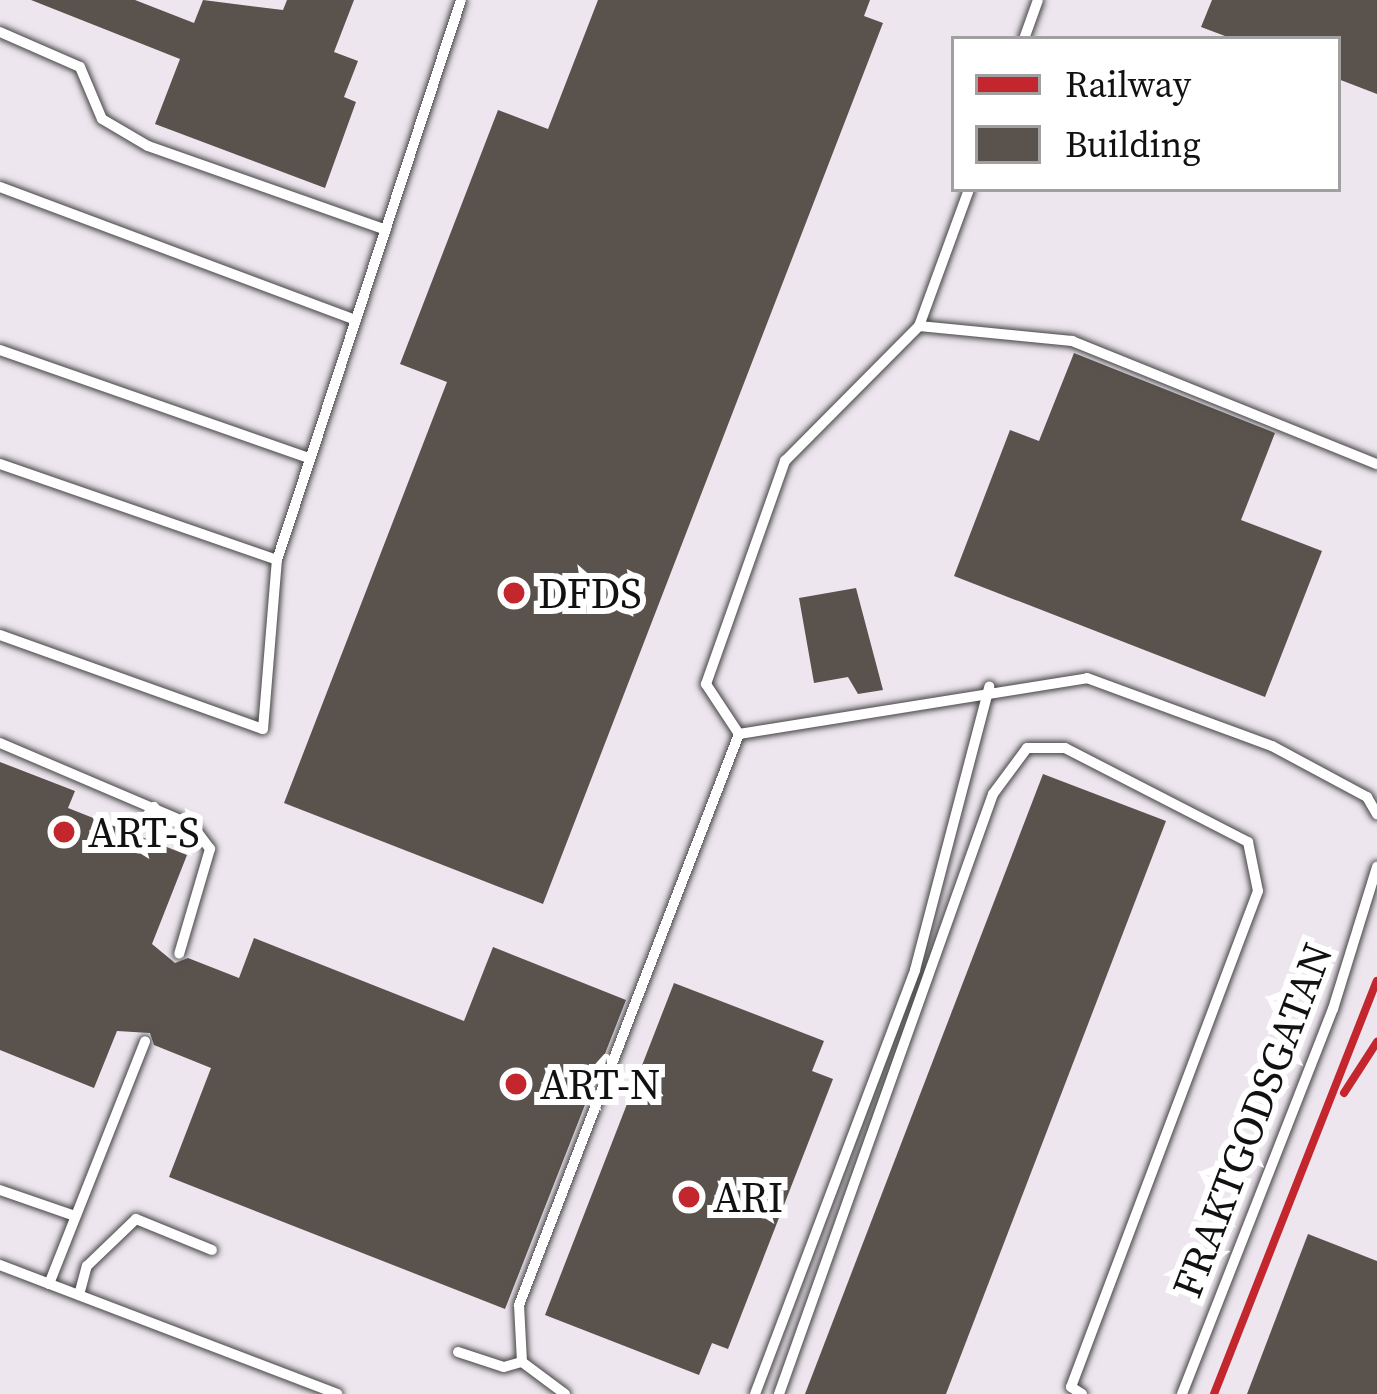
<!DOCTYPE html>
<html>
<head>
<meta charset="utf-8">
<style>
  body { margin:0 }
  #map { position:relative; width:1377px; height:1394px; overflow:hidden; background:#fffdf5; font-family:"Source Serif 4",serif }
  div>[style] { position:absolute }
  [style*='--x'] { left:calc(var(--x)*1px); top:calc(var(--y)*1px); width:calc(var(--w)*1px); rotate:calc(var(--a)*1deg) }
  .industrial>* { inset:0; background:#eee6ef }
  .building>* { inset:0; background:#5a524d }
  .roads { filter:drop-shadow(0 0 3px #444) drop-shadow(0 0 3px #444) }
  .service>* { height:10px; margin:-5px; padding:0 5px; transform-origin:5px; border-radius:5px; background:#fff }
  .rail>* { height:8px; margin:-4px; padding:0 4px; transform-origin:4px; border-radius:4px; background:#c4262e }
  .dots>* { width:33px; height:33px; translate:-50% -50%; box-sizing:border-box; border:6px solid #fff; border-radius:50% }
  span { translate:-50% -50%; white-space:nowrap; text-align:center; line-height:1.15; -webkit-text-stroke:12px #fff; paint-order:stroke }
  .poi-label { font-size:42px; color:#111 }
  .left { translate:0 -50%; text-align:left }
  .street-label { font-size:42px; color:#111 }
  .legend { position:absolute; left:951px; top:36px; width:390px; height:156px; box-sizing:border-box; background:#fff; border:3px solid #a0a0a0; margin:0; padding:15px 21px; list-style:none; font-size:36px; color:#111 }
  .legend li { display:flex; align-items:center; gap:24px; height:60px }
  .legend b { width:60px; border:3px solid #a0a0a0 }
</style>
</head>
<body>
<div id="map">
  <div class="industrial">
    <div style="clip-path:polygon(evenodd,0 0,1377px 0,1377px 1394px,0 1394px,0 0,954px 39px,1338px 39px,1338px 189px,954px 189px,954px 39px)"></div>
  </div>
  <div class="building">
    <div style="clip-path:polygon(31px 0,135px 0,194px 23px,203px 0,283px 10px,287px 0,354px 0,334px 52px,358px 61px,344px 97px,356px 102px,325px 188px,155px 124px,180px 59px)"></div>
    <div style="clip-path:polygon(598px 0,870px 0,864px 16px,883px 23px,543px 904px,284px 803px,447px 382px,400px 364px,498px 110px,548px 129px)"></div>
    <div style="clip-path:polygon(1212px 0,1377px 0,1377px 94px,1338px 79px,1338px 39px,1233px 39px,1201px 27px)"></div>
    <div style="clip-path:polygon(1074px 353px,1275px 433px,1241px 520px,1322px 551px,1265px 697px,954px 576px,1010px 430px,1039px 441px)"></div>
    <div style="clip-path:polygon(856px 588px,883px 690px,858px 694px,848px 677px,814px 683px,799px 598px)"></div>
    <div style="clip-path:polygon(0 762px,75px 791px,68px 808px,187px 855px,152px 944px,175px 963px,188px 958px,239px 978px,254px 938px,464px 1021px,493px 947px,626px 1000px,505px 1309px,169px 1177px,211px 1068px,154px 1045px,150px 1033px,117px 1031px,94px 1088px,0 1050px)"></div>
    <div style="clip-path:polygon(1043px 774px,1166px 821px,946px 1394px,805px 1394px)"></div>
    <div style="clip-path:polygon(674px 983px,824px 1041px,812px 1071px,833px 1079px,728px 1349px,712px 1343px,699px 1375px,545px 1315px)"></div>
    <div style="clip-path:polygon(1308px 1234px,1377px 1261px,1377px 1394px,1247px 1394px)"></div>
  </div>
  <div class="roads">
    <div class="service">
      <div style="--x:0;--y:32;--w:87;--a:23.6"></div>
      <div style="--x:80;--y:67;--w:56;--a:67.1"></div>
      <div style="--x:102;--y:119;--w:53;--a:30.4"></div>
      <div style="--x:148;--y:146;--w:252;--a:19.4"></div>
      <div style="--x:1024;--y:39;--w:41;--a:-70.3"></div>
      <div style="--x:0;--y:187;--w:380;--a:20.5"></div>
      <div style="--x:919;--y:326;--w:154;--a:5.6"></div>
      <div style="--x:1072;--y:341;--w:329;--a:22"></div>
      <div style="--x:0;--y:350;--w:324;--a:19.3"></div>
      <div style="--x:0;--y:464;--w:293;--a:19.1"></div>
      <div style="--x:0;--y:635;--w:279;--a:19.7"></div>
      <div style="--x:263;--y:729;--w:170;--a:-85.3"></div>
      <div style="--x:277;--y:560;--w:589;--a:-71.81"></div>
      <div style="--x:739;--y:734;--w:352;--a:-9.1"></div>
      <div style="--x:1087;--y:678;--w:197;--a:20.2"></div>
      <div style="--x:1272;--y:746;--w:108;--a:28.2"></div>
      <div style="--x:1367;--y:797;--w:20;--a:60"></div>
      <div style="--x:739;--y:734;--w:60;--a:-123.4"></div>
      <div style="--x:706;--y:684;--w:237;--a:-70.5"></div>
      <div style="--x:785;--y:461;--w:190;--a:-45.2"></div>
      <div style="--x:919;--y:326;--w:146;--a:-69.9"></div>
      <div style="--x:0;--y:743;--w:209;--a:23.1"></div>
      <div style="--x:192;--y:825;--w:30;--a:53"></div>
      <div style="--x:210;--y:849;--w:109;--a:106.4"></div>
      <div style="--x:0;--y:1190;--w:79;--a:19.1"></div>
      <div style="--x:0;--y:1265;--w:361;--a:20.9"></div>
      <div style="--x:49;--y:1284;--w:261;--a:-68.4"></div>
      <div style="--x:79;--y:1295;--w:30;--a:-75"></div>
      <div style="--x:87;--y:1266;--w:68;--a:-43.8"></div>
      <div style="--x:136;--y:1219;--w:82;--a:22.2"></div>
      <div style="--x:458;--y:1352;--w:48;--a:18.1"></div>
      <div style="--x:504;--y:1367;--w:19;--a:-16"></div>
      <div style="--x:565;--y:1394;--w:54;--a:-143.3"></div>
      <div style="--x:522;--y:1362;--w:57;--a:-93"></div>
      <div style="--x:519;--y:1305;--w:612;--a:-68.93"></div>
      <div style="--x:755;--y:1394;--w:453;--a:-69.3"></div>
      <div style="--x:915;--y:970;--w:293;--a:-75.3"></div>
      <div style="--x:779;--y:1394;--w:637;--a:-70.37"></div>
      <div style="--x:993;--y:794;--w:57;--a:-53.5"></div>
      <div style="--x:1027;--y:748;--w:38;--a:0"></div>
      <div style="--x:1065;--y:748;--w:206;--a:27.2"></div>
      <div style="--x:1248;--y:842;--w:50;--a:78.5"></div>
      <div style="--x:1258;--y:891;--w:530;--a:110.66"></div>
      <div style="--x:1071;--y:1387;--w:13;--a:32"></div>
      <div style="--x:1182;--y:1394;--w:414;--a:-68.6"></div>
      <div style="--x:1333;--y:1009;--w:149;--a:-72.8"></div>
    </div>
  </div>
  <div class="rail">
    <div style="--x:1344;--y:1093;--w:61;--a:-57.1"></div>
    <div style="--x:1214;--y:1394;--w:444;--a:-68.5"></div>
  </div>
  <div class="dots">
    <div style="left:514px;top:593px;background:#c4262e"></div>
    <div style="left:64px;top:832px;background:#c4262e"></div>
    <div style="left:516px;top:1084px;background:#c4262e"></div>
    <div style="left:689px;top:1197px;background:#c4262e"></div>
  </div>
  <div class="poi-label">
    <span class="left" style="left:538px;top:593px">DFDS</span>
    <span class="left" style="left:88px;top:832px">ART-S</span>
    <span class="left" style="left:540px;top:1084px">ART-N</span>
    <span class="left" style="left:713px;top:1197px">ARI</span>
  </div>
  <div class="street-label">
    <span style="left:1252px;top:1120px;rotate:-69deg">FRAKTGODSGATAN</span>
  </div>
  <ul class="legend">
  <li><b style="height:15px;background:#c4262e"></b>Railway</li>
  <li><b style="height:33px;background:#5a524d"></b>Building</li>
  </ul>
</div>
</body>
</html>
